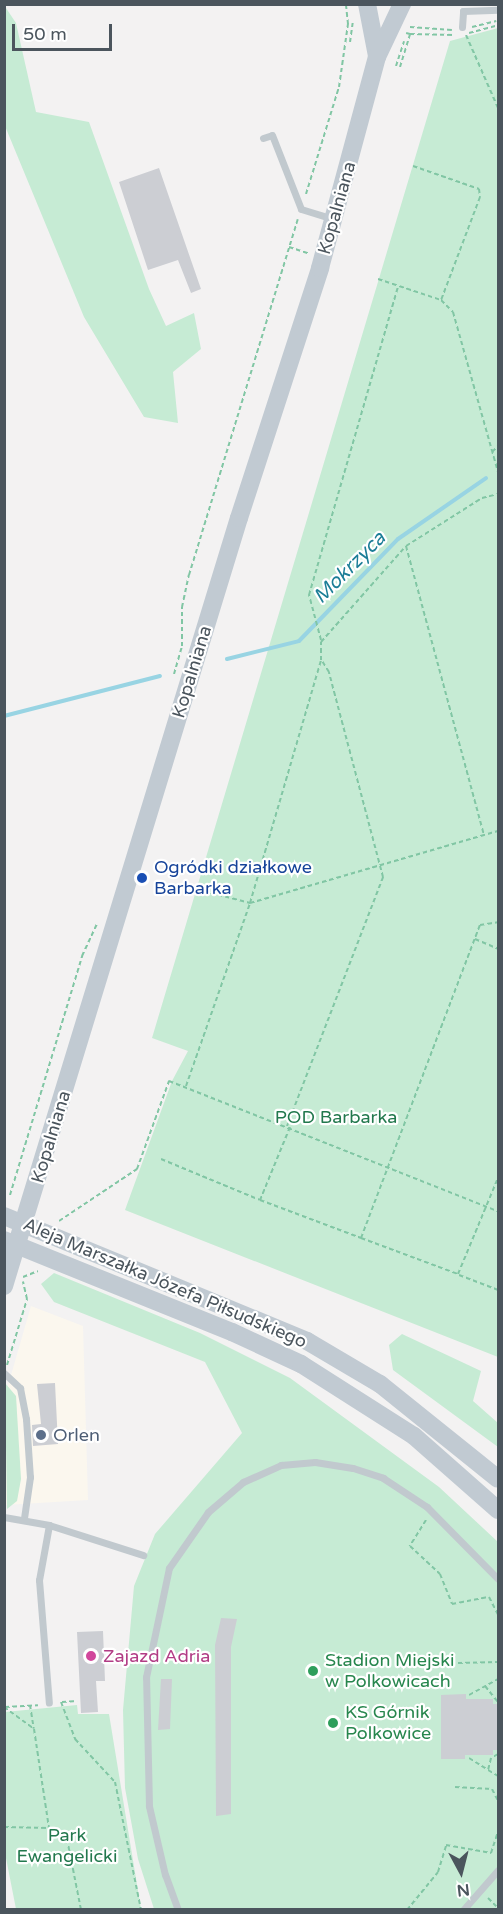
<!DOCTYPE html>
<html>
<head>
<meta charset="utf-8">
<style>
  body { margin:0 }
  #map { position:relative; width:503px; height:1914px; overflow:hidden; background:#f3f2f2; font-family:"Varela Round",sans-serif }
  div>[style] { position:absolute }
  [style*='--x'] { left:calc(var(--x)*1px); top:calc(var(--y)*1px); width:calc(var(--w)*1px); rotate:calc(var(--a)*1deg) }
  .commercial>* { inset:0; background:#fbf7ee }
  .green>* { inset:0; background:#c6ebd4 }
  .stream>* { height:4px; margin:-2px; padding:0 2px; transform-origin:2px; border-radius:2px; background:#98d4e3 }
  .building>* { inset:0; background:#ccced3 }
  .path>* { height:2px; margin-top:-1px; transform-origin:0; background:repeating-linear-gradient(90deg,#81c6a4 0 4.5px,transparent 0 7.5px) }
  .lane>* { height:7px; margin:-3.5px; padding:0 3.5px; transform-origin:3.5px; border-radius:3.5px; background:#c1c9ce }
  .secondary>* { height:18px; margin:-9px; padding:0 9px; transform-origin:9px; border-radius:9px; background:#c1cad2 }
  .dots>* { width:16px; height:16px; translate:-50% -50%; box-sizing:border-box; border:3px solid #fff; border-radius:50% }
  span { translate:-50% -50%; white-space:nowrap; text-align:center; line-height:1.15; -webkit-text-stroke:4.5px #fff; paint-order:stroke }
  .street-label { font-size:18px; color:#4b555d }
  .transit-label { font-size:18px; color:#164399 }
  .left { translate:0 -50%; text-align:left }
  .park-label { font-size:18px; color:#22784d }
  .service-label { font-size:18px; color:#4e5e75 }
  .hotel-label { font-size:18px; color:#b23c85 }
  .leisure-label { font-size:18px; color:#27864d }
  .water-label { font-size:20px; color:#1c7e97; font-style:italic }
  .frame { position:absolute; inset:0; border:6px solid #4b555d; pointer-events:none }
  .north { position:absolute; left:431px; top:1842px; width:60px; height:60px; -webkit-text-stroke:4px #fff; paint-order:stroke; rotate:173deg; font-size:16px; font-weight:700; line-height:24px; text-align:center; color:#4b555d }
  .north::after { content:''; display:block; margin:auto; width:21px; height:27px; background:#4b555d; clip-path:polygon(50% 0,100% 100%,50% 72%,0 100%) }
  .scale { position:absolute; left:12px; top:24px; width:100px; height:27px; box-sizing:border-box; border:3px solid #4b555d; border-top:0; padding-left:8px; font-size:18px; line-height:21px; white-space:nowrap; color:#4b555d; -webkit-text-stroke:4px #fff; paint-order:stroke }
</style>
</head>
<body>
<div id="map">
  <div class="commercial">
    <div style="clip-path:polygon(31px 1306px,83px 1326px,88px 1500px,5px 1505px,7px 1389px)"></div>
  </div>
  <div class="green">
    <div style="clip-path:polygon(4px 5px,16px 23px,36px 112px,89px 122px,149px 289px,166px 326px,194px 313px,201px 349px,173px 372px,178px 423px,144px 417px,84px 317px,5px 126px)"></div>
    <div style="clip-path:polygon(498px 28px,498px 1357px,125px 1210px,172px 1081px,188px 1051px,152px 1038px,450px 41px)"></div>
    <div style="clip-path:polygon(54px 1273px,200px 1333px,290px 1378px,439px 1487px,498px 1542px,498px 1909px,154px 1909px,138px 1859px,125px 1788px,123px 1710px,134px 1586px,155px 1534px,242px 1433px,205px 1362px,54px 1302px,41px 1284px)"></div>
    <div style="clip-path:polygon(402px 1334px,481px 1371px,473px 1401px,498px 1423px,498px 1447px,393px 1370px,389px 1345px)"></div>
    <div style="clip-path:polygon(5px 1383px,16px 1396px,21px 1479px,17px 1501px,7px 1509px)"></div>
    <div style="clip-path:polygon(77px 1705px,78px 1714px,109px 1714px,141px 1909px,16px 1909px,5px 1853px,5px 1712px)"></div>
  </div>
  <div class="stream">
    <div style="--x:227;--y:659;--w:74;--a:-14"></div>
    <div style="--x:299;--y:641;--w:142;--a:-45.9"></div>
    <div style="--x:398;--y:539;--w:107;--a:-34.7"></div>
    <div style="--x:4;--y:716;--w:161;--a:-14.4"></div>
  </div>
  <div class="building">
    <div style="clip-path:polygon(159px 168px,201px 289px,191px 293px,178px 260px,148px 270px,119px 182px)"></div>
    <div style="clip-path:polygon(55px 1383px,58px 1444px,33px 1446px,32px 1425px,41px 1424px,37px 1384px)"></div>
    <div style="clip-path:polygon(221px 1618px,237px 1619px,231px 1647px,231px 1814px,216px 1816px,215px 1645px)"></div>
    <div style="clip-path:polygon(103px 1631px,105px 1681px,96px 1681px,98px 1712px,81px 1713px,77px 1632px)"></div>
    <div style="clip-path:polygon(161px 1679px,172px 1679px,170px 1729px,158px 1730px)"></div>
    <div style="clip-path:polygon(466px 1694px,466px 1699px,493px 1699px,493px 1704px,498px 1704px,498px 1750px,493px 1750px,493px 1755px,465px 1755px,465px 1759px,441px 1759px,441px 1695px)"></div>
  </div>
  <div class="path">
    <div style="--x:410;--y:27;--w:42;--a:4.1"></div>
    <div style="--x:472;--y:27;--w:25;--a:-14"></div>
    <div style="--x:469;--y:33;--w:30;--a:-15"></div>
    <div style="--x:410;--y:34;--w:45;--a:1.3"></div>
    <div style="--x:466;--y:35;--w:80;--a:66.3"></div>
    <div style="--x:350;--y:42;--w:21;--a:-82"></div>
    <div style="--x:396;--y:66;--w:26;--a:-72"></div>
    <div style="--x:400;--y:67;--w:34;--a:-73"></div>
    <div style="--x:410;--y:34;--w:4;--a:-166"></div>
    <div style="--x:413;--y:166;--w:70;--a:19.2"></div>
    <div style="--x:479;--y:189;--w:8;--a:83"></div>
    <div style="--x:480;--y:197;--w:110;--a:110.7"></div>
    <div style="--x:306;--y:194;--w:112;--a:-72.9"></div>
    <div style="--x:339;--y:87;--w:64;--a:-81.9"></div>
    <div style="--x:348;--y:24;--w:20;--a:-96"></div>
    <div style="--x:289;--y:247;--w:20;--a:18"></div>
    <div style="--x:378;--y:279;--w:66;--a:18.4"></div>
    <div style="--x:441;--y:300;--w:17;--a:45"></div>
    <div style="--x:453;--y:312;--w:166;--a:74.3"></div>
    <div style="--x:492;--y:452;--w:8;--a:-45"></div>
    <div style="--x:406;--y:546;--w:300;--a:74.9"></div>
    <div style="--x:321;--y:640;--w:47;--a:-104.9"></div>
    <div style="--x:309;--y:595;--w:322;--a:-73.9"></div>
    <div style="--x:174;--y:674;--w:29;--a:-74"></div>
    <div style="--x:182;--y:646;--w:39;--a:-90"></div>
    <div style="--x:182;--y:607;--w:33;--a:-78"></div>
    <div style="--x:189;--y:575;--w:372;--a:-73"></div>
    <div style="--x:196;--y:889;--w:56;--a:14.5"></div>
    <div style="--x:250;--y:903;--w:258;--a:-16.2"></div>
    <div style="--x:475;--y:939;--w:25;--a:23"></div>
    <div style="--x:186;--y:1086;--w:194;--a:-70.7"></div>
    <div style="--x:250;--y:903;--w:253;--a:-73.7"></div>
    <div style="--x:321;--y:660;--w:18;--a:-90"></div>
    <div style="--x:321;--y:642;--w:128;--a:-48.5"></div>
    <div style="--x:406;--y:546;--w:90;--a:-32.3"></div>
    <div style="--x:482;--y:498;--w:16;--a:-14"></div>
    <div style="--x:287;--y:1126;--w:267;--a:-68.9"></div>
    <div style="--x:383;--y:877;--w:212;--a:-104.8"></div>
    <div style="--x:329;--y:672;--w:13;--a:-122"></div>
    <div style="--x:290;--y:1127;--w:79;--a:112.3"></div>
    <div style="--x:260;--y:1200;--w:108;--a:20.6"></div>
    <div style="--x:361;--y:1238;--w:335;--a:-69.2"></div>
    <div style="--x:480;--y:925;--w:18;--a:-9"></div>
    <div style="--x:161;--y:1159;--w:107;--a:22.5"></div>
    <div style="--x:10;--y:1195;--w:250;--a:-73.2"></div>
    <div style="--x:82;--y:956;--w:35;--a:-65"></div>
    <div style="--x:59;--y:1221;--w:94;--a:-33.7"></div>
    <div style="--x:137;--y:1169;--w:94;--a:-70"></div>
    <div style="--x:169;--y:1081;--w:354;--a:21.6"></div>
    <div style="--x:361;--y:1238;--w:103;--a:20.4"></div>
    <div style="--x:458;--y:1274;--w:104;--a:-67.4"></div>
    <div style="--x:459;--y:1275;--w:42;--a:21"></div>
    <div style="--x:23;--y:1277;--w:16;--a:-22"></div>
    <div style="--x:7;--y:1365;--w:69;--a:-73.1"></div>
    <div style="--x:27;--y:1299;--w:18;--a:-103"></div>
    <div style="--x:426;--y:1520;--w:31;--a:122"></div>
    <div style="--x:410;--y:1546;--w:41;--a:43"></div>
    <div style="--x:440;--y:1574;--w:32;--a:68"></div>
    <div style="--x:452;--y:1604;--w:38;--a:-11"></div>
    <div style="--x:489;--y:1597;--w:20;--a:63"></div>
    <div style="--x:458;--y:1663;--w:40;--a:-1.4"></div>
    <div style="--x:485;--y:1686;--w:21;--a:51"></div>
    <div style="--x:469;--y:1695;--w:33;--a:-29"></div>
    <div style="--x:61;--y:1702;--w:40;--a:69"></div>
    <div style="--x:75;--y:1739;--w:59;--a:47.1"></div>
    <div style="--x:115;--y:1782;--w:131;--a:78.5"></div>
    <div style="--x:62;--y:1702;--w:15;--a:-4"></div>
    <div style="--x:30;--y:1705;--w:24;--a:81"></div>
    <div style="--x:4;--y:1707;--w:37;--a:36"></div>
    <div style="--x:34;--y:1729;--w:100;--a:81.4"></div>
    <div style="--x:5;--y:1707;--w:33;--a:-3"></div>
    <div style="--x:498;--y:1754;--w:8;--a:150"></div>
    <div style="--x:491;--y:1758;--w:12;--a:104"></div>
    <div style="--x:488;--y:1770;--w:12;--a:31"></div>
    <div style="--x:469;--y:1758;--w:22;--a:32"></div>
    <div style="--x:455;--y:1787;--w:37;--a:3"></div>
    <div style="--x:492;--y:1789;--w:13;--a:63"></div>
    <div style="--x:4;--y:1827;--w:45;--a:1.3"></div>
    <div style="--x:49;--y:1828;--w:21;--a:31"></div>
    <div style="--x:67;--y:1839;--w:72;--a:78.8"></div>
    <div style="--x:488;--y:1898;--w:14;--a:45"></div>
    <div style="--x:407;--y:1910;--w:49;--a:-50.8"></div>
    <div style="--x:438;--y:1872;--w:28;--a:-73"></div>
    <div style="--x:446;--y:1845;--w:46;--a:10.1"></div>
    <div style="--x:491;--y:1853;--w:22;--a:-72"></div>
  </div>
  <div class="lane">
    <div style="--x:462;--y:27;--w:16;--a:-86"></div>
    <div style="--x:463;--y:11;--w:35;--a:-2"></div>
    <div style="--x:263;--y:138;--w:9;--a:-18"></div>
    <div style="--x:272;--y:135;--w:79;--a:68.6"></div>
    <div style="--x:301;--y:209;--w:31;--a:17"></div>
    <div style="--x:4;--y:1373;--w:22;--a:43"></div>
    <div style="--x:20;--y:1388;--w:32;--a:79"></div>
    <div style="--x:26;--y:1419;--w:58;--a:86.1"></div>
    <div style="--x:30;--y:1477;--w:41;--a:98.3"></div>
    <div style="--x:4;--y:1517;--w:46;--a:10.1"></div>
    <div style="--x:49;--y:1525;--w:99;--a:17.7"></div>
    <div style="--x:49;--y:1525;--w:56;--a:100.3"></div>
    <div style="--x:39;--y:1580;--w:123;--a:85.4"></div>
    <div style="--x:178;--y:1910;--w:37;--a:-110"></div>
    <div style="--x:165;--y:1875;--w:71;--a:-103.1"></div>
    <div style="--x:149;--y:1806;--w:129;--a:-91.3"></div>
    <div style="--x:146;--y:1677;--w:111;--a:-78.1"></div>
    <div style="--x:169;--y:1568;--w:68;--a:-55.1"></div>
    <div style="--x:208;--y:1512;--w:46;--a:-40.6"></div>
    <div style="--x:243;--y:1482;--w:42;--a:-24.1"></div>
    <div style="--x:281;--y:1465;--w:34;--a:-5"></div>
    <div style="--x:315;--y:1462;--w:38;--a:9"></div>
    <div style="--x:353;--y:1468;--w:32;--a:18"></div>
    <div style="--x:383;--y:1478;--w:53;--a:33.4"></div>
    <div style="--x:427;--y:1507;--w:101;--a:45.4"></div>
    <div style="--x:463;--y:1910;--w:53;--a:-48.8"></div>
  </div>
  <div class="secondary">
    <div style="--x:367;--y:4;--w:53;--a:79.1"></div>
    <div style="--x:4;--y:1216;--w:328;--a:22.4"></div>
    <div style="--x:307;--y:1341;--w:85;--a:30.5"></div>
    <div style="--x:380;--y:1384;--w:151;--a:38.8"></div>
    <div style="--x:4;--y:1240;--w:246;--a:22"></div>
    <div style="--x:232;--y:1332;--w:76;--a:24.9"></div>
    <div style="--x:301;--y:1364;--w:134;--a:32.5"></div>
    <div style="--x:414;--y:1436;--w:112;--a:41.4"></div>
    <div style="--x:4;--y:1286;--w:803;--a:-72.99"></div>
    <div style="--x:239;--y:518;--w:263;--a:-72"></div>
    <div style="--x:320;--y:268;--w:219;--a:-74.9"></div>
    <div style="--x:377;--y:57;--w:59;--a:-64.7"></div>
  </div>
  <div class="dots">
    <div style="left:142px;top:878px;background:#1a4fb4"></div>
    <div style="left:41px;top:1435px;background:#5c6f8a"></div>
    <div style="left:91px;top:1656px;background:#d1479c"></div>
    <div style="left:313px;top:1671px;background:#2e9e5b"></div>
    <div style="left:333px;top:1723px;background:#2e9e5b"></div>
  </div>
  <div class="street-label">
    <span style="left:337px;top:208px;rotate:-74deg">Kopalniana</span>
    <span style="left:192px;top:672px;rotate:-73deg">Kopalniana</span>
    <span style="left:51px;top:1137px;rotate:-73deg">Kopalniana</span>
    <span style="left:165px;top:1283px;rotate:23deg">Aleja Marszałka Józefa Piłsudskiego</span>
  </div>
  <div class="transit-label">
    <span class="left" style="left:154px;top:878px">Ogródki działkowe<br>Barbarka</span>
  </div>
  <div class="park-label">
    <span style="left:336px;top:1117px">POD Barbarka</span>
    <span style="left:67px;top:1846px">Park<br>Ewangelicki</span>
  </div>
  <div class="service-label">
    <span class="left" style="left:53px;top:1435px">Orlen</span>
  </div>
  <div class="hotel-label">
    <span class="left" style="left:103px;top:1656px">Zajazd Adria</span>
  </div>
  <div class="leisure-label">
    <span class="left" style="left:325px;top:1671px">Stadion Miejski<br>w Polkowicach</span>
    <span class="left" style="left:345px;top:1723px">KS Górnik<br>Polkowice</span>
  </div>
  <div class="water-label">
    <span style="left:350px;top:568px;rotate:-45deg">Mokrzyca</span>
  </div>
  <div class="frame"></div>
  <div class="north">N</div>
  <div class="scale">50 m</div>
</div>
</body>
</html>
